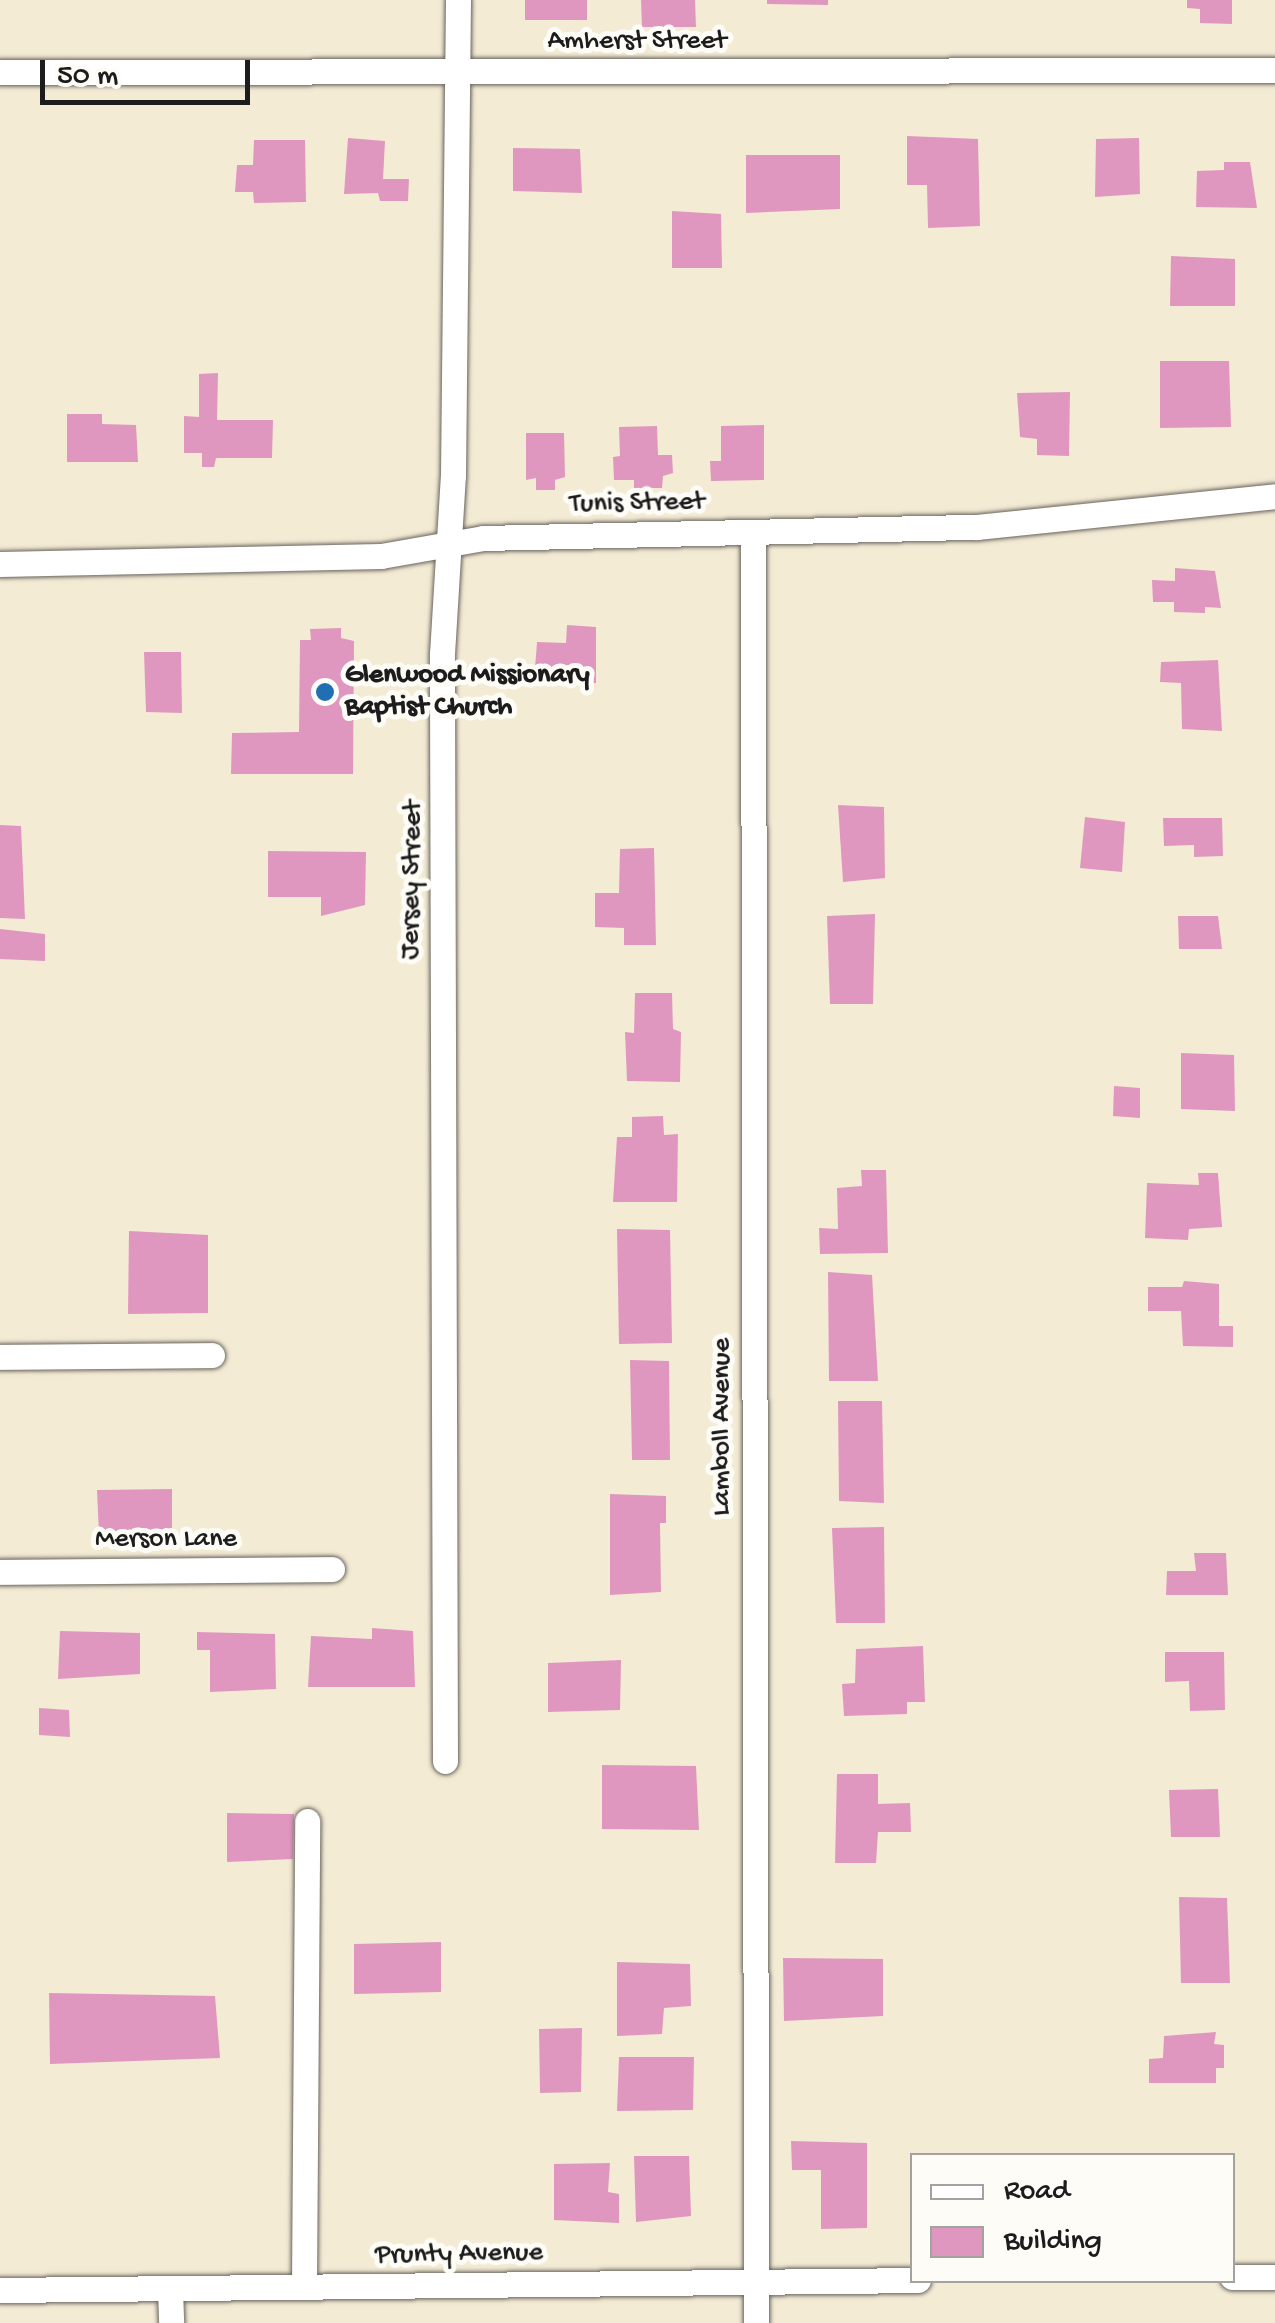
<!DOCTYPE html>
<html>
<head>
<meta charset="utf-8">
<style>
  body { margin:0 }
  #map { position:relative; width:1275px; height:2323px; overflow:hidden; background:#f4ebd5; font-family:"Gochi Hand",sans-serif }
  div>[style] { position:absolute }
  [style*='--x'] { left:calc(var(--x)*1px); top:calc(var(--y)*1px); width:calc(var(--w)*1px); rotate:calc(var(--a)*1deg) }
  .building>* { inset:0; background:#e097bf }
  .roads { filter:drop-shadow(0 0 2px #68645d) drop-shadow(0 0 2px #68645d) }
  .street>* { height:25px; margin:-12.5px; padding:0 12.5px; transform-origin:12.5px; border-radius:12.5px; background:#fff }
  .dots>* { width:28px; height:28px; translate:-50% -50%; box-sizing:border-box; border:5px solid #fdfcf7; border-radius:50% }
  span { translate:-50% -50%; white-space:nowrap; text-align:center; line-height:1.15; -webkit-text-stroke:10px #fdfcf7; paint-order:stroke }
  .street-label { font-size:28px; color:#1c1c1c }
  .poi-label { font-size:28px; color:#1c1c1c; font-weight:700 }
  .left { translate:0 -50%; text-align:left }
  .legend { position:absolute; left:910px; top:2153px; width:325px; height:130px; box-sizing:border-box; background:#fdfcf7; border:2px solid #a3a29f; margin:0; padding:12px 18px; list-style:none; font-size:30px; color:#1c1c1c }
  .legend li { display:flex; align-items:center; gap:20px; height:50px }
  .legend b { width:50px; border:2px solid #a3a29f }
  .scale { position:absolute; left:40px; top:60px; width:210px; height:45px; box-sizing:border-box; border:5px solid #1c1c1c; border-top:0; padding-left:12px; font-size:30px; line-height:35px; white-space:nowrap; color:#1c1c1c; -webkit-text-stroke:8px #fdfcf7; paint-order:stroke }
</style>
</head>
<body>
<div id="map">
  <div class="building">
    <div style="clip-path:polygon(525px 0,587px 0,587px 20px,525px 20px)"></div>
    <div style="clip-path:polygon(641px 0,695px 0,696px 27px,642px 27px)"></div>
    <div style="clip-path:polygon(767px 0,828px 0,828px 5px,767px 4px)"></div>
    <div style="clip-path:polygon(1187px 0,1232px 0,1232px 24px,1200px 23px,1200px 9px,1187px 8px)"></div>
    <div style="clip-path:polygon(907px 136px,978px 139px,980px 226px,928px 228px,927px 185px,907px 185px)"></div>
    <div style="clip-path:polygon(348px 138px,385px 141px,383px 179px,409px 179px,408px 201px,380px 201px,378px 193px,344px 194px)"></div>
    <div style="clip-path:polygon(1139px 138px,1140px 194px,1095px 197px,1096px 139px)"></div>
    <div style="clip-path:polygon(254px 140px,305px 140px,306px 202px,254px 203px,253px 192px,235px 192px,237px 165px,253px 165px)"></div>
    <div style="clip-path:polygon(513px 148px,580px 149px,582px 193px,513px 191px)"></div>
    <div style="clip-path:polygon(746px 155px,840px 155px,840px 209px,746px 213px)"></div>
    <div style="clip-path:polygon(1224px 162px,1250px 162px,1257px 208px,1196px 207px,1197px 171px,1224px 170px)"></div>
    <div style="clip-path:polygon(672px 211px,721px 214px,722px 268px,672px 268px)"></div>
    <div style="clip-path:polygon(1171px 256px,1235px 259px,1235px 306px,1170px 306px)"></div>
    <div style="clip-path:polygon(1160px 361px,1229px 361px,1231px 427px,1160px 428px)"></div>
    <div style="clip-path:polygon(218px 373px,217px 420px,273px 420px,272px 458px,216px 458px,214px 467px,202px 467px,202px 453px,184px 453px,184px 416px,199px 417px,199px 374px)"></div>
    <div style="clip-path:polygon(1070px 392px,1069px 456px,1037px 455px,1037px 439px,1020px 437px,1017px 393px)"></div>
    <div style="clip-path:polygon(67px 414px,102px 414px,102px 424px,136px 425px,138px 462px,67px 462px)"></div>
    <div style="clip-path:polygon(764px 425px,764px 480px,711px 481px,710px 461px,721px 461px,721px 426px)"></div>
    <div style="clip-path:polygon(657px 426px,658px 455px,672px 455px,673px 473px,663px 476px,662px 488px,634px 488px,634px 480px,614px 480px,613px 457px,620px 456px,619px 427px)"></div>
    <div style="clip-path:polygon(526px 433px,564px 433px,565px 477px,555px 480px,555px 490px,536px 490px,536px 478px,526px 480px)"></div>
    <div style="clip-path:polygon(1175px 568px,1215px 571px,1221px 608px,1205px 607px,1205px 613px,1174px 612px,1174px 602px,1153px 602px,1152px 580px,1175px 581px)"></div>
    <div style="clip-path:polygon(567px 625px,596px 627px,596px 683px,567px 682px,566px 668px,535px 668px,537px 642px,566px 643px)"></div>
    <div style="clip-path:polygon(341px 628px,341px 638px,354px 641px,353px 774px,231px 774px,232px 733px,299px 732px,300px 640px,311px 640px,310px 629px)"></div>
    <div style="clip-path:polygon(144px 652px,181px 652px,182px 713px,146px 712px)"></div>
    <div style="clip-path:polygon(1218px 660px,1222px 731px,1182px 729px,1181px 683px,1160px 682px,1161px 662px)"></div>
    <div style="clip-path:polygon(838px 805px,884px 807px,885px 878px,843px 882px)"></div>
    <div style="clip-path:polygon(1085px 817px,1125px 822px,1122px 872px,1080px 868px)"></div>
    <div style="clip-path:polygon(1163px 818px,1222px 818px,1223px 856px,1194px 857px,1194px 845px,1164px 846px)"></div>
    <div style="clip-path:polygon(0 825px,21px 826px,25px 919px,0 918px)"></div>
    <div style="clip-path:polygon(654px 848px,656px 945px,624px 945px,624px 928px,595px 927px,595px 893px,619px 893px,620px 849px)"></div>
    <div style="clip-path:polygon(268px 851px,366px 852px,365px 905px,321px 916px,321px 897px,268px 897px)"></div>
    <div style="clip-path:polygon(875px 914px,873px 1004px,830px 1004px,827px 916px)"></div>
    <div style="clip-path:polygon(1178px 916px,1218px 916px,1222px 949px,1179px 949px)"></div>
    <div style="clip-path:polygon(0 929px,45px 934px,45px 961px,0 959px)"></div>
    <div style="clip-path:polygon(635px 993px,672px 993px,673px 1029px,681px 1032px,680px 1082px,627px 1081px,625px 1032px,634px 1033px)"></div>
    <div style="clip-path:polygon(1181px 1053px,1234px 1055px,1235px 1111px,1181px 1109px)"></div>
    <div style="clip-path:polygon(1114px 1086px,1140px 1088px,1140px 1118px,1113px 1116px)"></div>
    <div style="clip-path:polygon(663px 1116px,664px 1135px,678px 1134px,677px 1202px,613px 1202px,617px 1137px,632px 1137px,632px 1117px)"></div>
    <div style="clip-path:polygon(861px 1170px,886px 1170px,888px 1253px,820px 1254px,819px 1228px,838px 1229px,837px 1188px,862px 1186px)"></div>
    <div style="clip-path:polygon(1198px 1173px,1218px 1173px,1222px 1227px,1189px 1229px,1188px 1240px,1145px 1238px,1147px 1183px,1199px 1185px)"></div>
    <div style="clip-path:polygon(617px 1229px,670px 1230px,672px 1343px,619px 1344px)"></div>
    <div style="clip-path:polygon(129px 1231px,208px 1235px,208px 1313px,128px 1314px)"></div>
    <div style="clip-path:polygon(828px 1272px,872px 1275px,878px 1381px,829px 1381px)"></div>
    <div style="clip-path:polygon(1184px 1281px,1219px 1284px,1219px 1326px,1233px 1326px,1233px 1347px,1183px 1346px,1181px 1311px,1148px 1311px,1148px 1287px,1182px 1287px)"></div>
    <div style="clip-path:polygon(630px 1360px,669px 1361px,670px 1460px,632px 1460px)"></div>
    <div style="clip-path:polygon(838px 1401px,882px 1401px,884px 1503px,839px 1501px)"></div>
    <div style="clip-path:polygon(172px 1489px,172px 1534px,99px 1534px,97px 1490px)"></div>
    <div style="clip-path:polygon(610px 1494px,666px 1496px,666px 1523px,660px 1523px,661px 1592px,610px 1595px)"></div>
    <div style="clip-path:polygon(884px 1527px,885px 1623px,836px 1623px,832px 1528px)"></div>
    <div style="clip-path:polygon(1194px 1553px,1226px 1553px,1228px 1595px,1166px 1595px,1167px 1571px,1196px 1571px)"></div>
    <div style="clip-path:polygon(372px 1628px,413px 1631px,415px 1687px,308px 1687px,311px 1636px,372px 1639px)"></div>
    <div style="clip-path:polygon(60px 1631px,140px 1633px,140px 1674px,58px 1679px)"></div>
    <div style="clip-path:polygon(197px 1632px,275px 1634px,276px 1689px,210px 1692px,210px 1650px,197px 1650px)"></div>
    <div style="clip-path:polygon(923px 1646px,925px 1702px,907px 1702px,907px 1714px,844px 1716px,842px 1684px,855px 1683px,856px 1649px)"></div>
    <div style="clip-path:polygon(1165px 1652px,1224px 1652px,1225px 1710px,1190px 1711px,1189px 1681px,1165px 1682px)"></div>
    <div style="clip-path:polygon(621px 1660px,620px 1710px,548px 1712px,548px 1663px)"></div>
    <div style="clip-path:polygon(39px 1708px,69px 1710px,70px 1737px,39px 1735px)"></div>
    <div style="clip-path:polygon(602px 1765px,696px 1766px,699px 1830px,602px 1829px)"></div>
    <div style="clip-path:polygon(837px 1774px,878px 1774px,878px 1804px,910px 1803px,911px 1832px,878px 1832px,876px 1863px,835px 1863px)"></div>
    <div style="clip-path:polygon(1218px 1789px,1220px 1837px,1171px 1837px,1169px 1790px)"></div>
    <div style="clip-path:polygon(227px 1813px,294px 1814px,293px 1859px,227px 1862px)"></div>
    <div style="clip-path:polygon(1179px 1897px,1227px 1898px,1230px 1983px,1181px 1983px)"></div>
    <div style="clip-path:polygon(441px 1942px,441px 1992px,354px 1994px,354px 1944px)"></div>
    <div style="clip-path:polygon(783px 1958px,883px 1959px,883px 2016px,784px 2021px)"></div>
    <div style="clip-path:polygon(617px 1962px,690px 1964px,691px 2006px,664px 2008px,662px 2034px,617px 2036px)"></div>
    <div style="clip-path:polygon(49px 1993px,215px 1996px,220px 2058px,50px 2064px)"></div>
    <div style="clip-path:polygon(582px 2028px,581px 2092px,540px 2093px,539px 2029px)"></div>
    <div style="clip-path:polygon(1216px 2032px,1214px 2044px,1224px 2045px,1224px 2068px,1216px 2068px,1216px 2083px,1149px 2083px,1149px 2059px,1163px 2058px,1164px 2036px)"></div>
    <div style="clip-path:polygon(619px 2057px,694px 2057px,693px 2110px,617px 2111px)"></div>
    <div style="clip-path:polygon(791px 2141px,867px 2143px,867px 2228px,821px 2229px,821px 2170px,792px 2170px)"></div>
    <div style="clip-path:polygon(634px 2156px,689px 2156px,691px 2216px,636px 2222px)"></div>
    <div style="clip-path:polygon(610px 2163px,608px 2192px,619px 2194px,619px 2223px,554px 2220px,554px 2164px)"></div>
  </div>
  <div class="roads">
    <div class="street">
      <div style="--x:0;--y:72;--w:1275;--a:-0.09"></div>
      <div style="--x:753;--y:532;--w:1791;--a:89.9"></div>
      <div style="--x:0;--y:564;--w:381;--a:-1.2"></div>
      <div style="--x:381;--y:556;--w:104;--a:-10"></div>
      <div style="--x:483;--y:538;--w:494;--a:-1.3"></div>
      <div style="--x:977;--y:527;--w:300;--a:-5.9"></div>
      <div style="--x:0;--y:1357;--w:212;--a:-0.5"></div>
      <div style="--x:0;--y:1572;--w:332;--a:-0.5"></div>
      <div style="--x:445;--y:1761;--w:1107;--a:-90.16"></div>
      <div style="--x:442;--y:654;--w:178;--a:-86.5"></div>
      <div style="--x:453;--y:476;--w:476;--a:-89.4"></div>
      <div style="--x:1232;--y:2277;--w:43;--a:0"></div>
      <div style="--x:304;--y:2287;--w:466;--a:-89.6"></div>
      <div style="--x:170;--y:2289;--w:34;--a:88"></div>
      <div style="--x:0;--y:2290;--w:918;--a:-0.62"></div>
    </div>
  </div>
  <div class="dots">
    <div style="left:325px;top:692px;background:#1f6fb2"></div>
  </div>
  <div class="street-label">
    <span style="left:637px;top:42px">Amherst Street</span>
    <span style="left:637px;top:504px;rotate:-1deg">Tunis Street</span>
    <span style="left:413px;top:880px;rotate:-89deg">Jersey Street</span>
    <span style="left:723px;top:1427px;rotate:-90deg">Lamboll Avenue</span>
    <span style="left:166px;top:1540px">Merson Lane</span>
    <span style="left:459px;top:2255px;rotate:-1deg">Prunty Avenue</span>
  </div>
  <div class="poi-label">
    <span class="left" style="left:345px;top:692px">Glenwood Missionary<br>Baptist Church</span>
  </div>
  <ul class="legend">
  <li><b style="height:12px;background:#fff"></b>Road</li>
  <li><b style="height:28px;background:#e097bf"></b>Building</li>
  </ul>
  <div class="scale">50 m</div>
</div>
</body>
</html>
